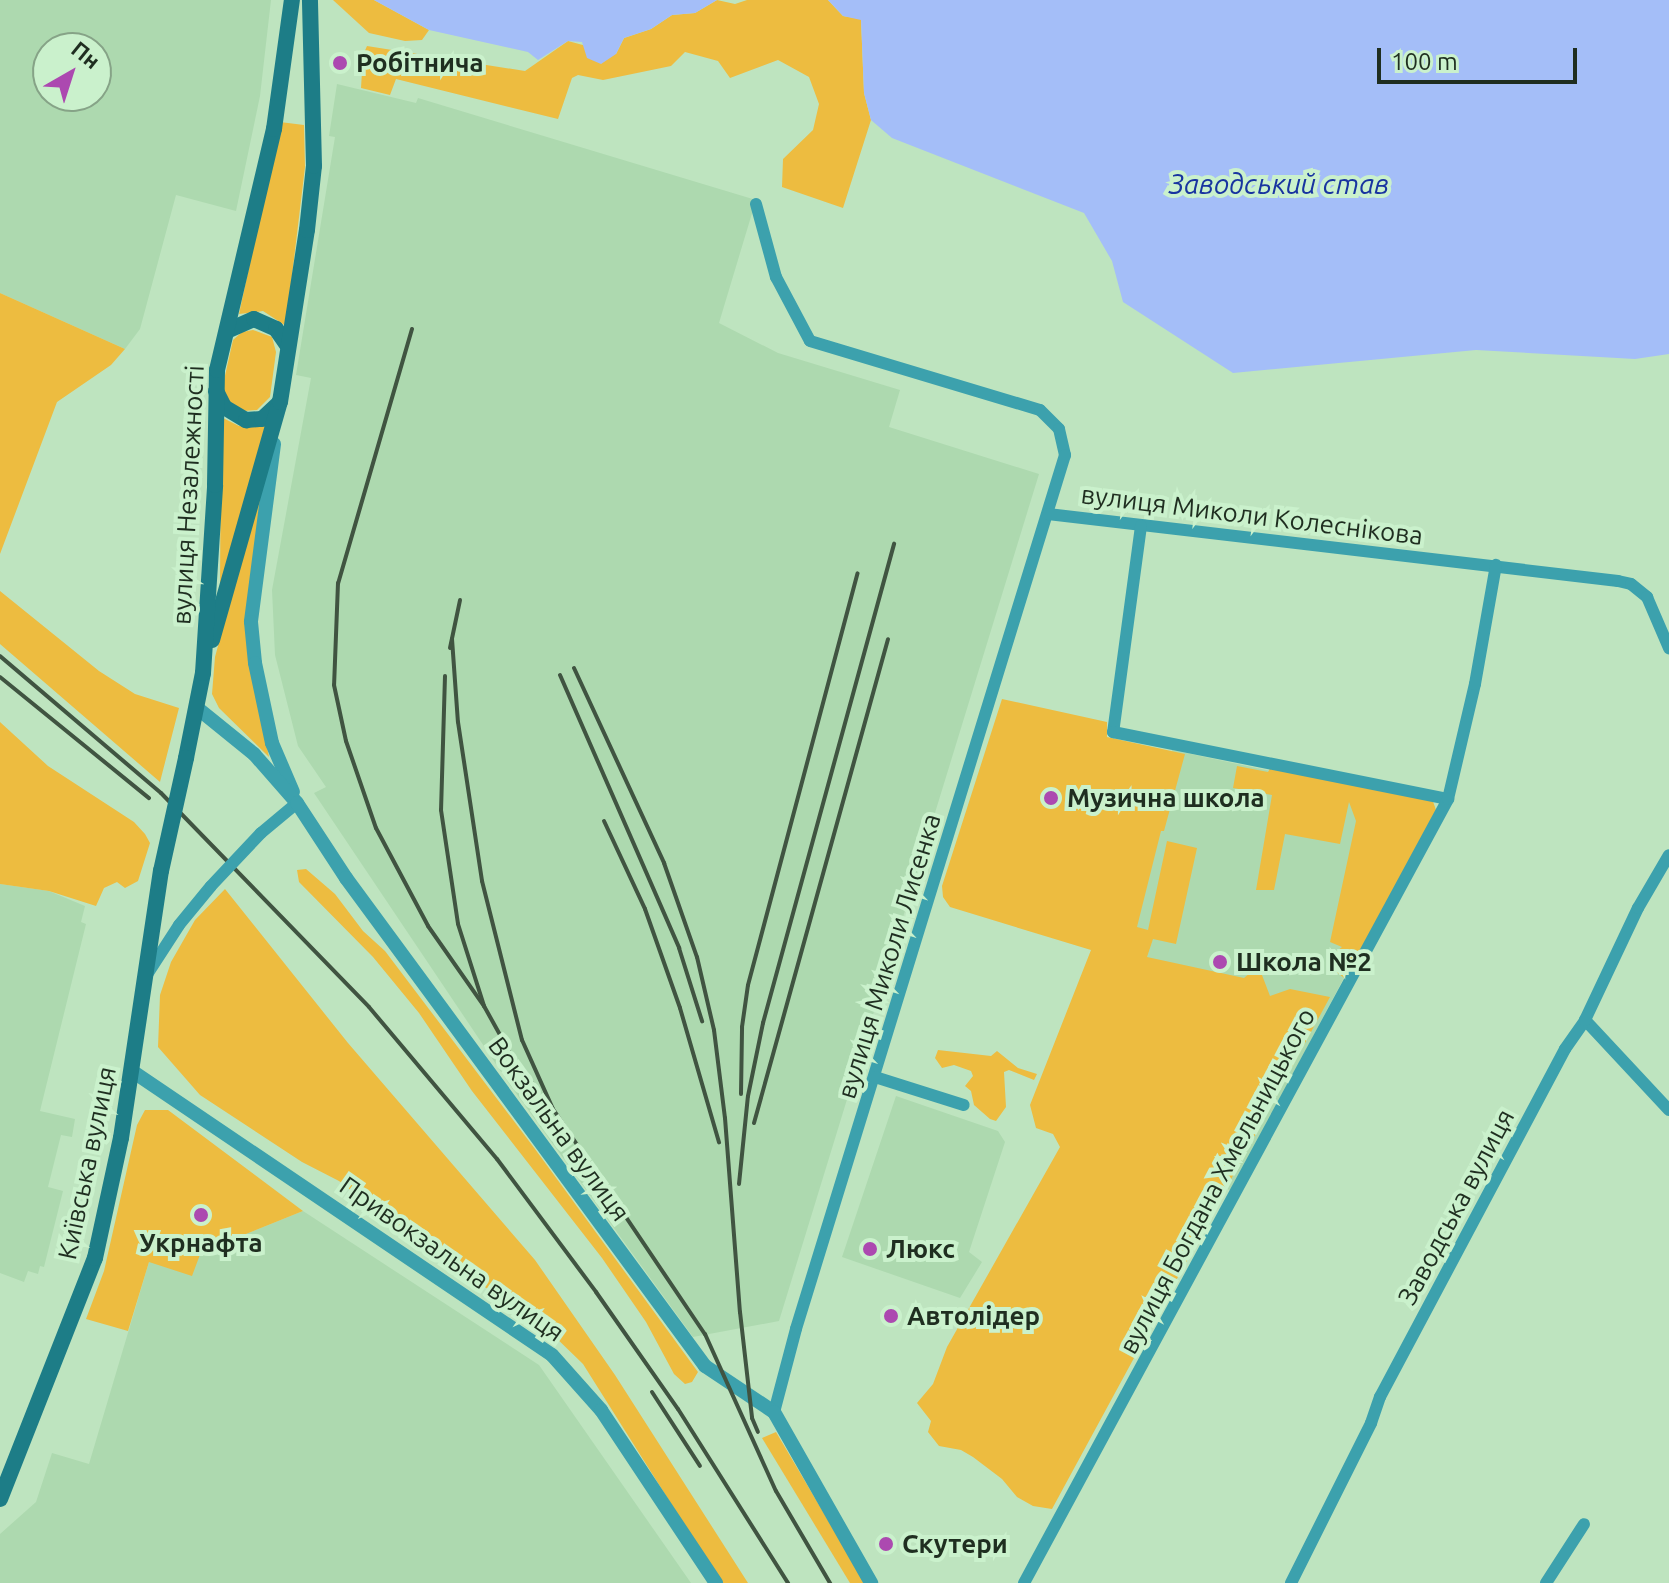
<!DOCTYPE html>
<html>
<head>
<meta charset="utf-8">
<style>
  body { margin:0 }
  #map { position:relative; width:1669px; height:1583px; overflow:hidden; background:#bee4bf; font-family:Ubuntu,sans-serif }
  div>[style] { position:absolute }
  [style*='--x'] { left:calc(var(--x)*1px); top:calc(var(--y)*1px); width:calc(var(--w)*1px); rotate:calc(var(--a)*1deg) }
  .built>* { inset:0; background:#add9af }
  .green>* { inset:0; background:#edbc40 }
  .water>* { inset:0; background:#a4bef8 }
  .minor>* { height:12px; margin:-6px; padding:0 6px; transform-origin:6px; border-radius:6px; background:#3ca1ad }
  .tertiary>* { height:14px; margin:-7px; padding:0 7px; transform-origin:7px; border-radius:7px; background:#3ca1ad }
  .secondary>* { height:16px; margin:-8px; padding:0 8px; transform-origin:8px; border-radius:8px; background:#1d7d87 }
  .rail>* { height:4px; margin:-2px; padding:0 2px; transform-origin:2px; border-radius:2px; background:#405441 }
  .minor-bridge>* { height:12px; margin:-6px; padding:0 6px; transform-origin:6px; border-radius:6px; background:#3ca1ad }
  .secondary-bridge>* { height:16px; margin:-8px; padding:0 8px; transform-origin:8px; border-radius:8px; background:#1d7d87 }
  .dots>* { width:22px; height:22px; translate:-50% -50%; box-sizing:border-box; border:4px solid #caf1cc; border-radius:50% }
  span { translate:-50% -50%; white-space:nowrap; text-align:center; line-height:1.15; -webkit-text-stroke:8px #caf1cc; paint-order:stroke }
  .poi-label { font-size:26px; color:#1f2e20; font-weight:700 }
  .left { translate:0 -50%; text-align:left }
  .street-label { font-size:26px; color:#1f2e20 }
  .water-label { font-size:28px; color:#1834a0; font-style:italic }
  .north { position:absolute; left:32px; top:32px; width:80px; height:80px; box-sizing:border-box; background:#caf1cc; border:2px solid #86a387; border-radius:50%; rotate:39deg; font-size:22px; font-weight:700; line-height:32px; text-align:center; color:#1f2e20 }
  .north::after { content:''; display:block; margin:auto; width:28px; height:36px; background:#ac49b0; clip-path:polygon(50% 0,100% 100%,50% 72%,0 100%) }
  .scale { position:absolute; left:1377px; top:48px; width:200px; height:36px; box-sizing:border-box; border:4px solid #1f2e20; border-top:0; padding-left:10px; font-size:24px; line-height:28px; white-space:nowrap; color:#1f2e20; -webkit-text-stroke:6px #caf1cc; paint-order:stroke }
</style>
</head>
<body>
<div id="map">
  <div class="built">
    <div style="clip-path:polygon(evenodd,0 0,271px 0,260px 96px,236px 211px,176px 195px,140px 329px,125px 349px,0 293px,0 0,48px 48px,96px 48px,96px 96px,48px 96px,48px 48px)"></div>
    <div style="clip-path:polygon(337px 84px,416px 103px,418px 98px,756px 200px,719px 323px,778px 353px,900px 390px,889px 427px,1039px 474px,779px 1321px,693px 1337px,510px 1085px,314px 793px,326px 787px,298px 746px,275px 655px,272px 590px,311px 378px,296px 375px,335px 137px,329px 136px)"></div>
    <div style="clip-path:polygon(1172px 750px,1435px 806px,1231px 1191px,1177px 1161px,1133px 934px)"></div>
    <div style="clip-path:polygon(0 884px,49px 891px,85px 906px,81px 922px,86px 924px,40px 1111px,75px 1119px,72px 1137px,61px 1135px,48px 1187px,63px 1191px,44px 1267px,40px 1266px,38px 1274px,28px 1271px,24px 1282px,0 1273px)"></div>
    <div style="clip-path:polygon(896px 1096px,998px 1131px,1005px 1142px,969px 1252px,982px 1262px,960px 1298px,842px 1257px)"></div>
    <div style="clip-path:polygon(303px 1211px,539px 1365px,691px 1583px,0 1583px,0 1534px,36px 1502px,52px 1453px,89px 1464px,149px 1262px,201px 1252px)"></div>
  </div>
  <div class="green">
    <div style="clip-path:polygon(333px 0,374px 0,429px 30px,422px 40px,405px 41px,369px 33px)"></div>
    <div style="clip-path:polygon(717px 0,735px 4px,747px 0,828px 0,843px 16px,861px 19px,864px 93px,871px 120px,843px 208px,782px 187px,783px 159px,813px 130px,819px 104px,809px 77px,778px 60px,730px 78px,718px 61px,685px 52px,671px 66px,603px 80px,578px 75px,572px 78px,558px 119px,396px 79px,390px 95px,361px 88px,363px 55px,367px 46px,525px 71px,568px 41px,616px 54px,624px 38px,651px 29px,672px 15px,695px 13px)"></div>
    <div style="clip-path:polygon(280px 122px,304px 125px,305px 167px,286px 326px,263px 311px,239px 314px)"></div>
    <div style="clip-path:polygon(0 293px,125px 349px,111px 365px,57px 402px,0 554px)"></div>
    <div style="clip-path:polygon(253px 330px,272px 337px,276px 352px,270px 397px,257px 410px,244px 411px,227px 400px,222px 389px,233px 340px,242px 332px)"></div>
    <div style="clip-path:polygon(221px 417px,239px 426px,267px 424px,220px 588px)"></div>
    <div style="clip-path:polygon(265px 473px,250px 662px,269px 757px,219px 708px,212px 694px,215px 657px)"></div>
    <div style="clip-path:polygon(0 591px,99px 671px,135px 694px,179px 708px,160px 782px,0 644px)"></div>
    <div style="clip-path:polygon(1002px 699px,1107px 722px,1107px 737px,1185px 754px,1164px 831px,1161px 831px,1137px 927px,1148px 930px,1167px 841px,1197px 848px,1176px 944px,1153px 939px,1147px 957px,1244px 978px,1251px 972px,1262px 975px,1270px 996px,1290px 989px,1330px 997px,1052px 1509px,1033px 1506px,1017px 1497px,1002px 1479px,973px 1457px,961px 1450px,939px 1446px,928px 1432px,931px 1421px,917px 1403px,933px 1384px,947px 1347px,1060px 1147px,1053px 1134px,1036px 1128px,1030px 1105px,1091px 950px,950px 907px,943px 897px,942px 886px)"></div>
    <div style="clip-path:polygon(0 722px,48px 766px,134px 822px,145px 834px,150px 843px,138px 881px,125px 888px,117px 882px,104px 888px,96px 906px,49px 891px,0 884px)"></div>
    <div style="clip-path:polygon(1274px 761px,1430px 793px,1436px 810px,1347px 980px,1335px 971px,1327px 959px,1342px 947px,1330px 942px,1356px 821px,1349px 802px,1340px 844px,1285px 834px,1274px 890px,1256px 890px,1272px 795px,1233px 788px,1237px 766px,1268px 772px)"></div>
    <div style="clip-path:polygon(306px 869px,335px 894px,363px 931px,385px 951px,535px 1149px,698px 1372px,692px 1382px,685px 1384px,674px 1374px,646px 1322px,602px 1258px,472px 1091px,419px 1013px,373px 957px,299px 882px,297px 870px)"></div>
    <div style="clip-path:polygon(225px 889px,348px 1043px,535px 1260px,615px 1375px,748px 1583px,721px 1583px,583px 1364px,549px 1331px,406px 1233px,339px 1181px,302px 1162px,200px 1095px,158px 1047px,160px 995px,171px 962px,195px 920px)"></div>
    <div style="clip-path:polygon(938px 1050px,991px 1056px,997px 1051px,1018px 1068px,1037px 1074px,1034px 1080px,1009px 1070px,1004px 1072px,1006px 1107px,996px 1121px,990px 1119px,974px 1105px,971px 1091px,965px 1086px,973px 1076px,971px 1071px,954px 1065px,942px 1068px,935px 1058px)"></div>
    <div style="clip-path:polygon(145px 1110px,168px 1110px,303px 1211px,201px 1252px,192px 1276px,149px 1262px,128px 1331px,86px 1319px,104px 1271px,137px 1125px)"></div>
    <div style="clip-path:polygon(776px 1432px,865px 1583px,850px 1583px,762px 1438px)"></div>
  </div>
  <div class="water">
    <div style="clip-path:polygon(374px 0,717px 0,695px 13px,672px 15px,651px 29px,624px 38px,616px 54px,601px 64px,587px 58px,582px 42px,568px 41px,538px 60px,528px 52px,429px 30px)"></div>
    <div style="clip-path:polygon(828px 0,1669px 0,1669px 354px,1635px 359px,1476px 350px,1233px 373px,1123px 302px,1112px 261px,1084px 213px,892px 138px,871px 120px,864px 93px,861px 20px,843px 16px)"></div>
  </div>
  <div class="minor">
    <div style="--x:756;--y:204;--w:76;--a:74.7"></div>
    <div style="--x:776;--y:277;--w:72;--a:62"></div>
    <div style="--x:810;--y:341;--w:240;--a:16.7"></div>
    <div style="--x:1040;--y:410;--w:27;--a:45"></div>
    <div style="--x:1059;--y:429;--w:27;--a:77"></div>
    <div style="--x:1065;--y:455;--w:914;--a:107.11"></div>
    <div style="--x:796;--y:1329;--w:86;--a:104.8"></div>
    <div style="--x:1048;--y:514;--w:574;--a:6.7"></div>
    <div style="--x:1618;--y:581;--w:13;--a:13"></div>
    <div style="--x:1631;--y:584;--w:21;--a:39"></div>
    <div style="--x:1647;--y:597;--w:56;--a:66.7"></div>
    <div style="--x:1141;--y:526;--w:208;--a:97.7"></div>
    <div style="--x:1113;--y:732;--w:342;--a:11.3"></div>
    <div style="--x:261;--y:833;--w:47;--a:-39.8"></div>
    <div style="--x:148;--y:973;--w:57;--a:-57.1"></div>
    <div style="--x:179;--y:925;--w:50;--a:-50.6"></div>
    <div style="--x:1585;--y:1020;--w:123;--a:47"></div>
    <div style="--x:875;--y:1077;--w:93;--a:17.5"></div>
    <div style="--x:1024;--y:1583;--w:891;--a:-61.59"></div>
    <div style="--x:1448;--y:799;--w:118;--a:-76.8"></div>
    <div style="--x:1475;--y:684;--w:121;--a:-80"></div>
    <div style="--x:1291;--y:1583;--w:179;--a:-63.4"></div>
    <div style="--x:1371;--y:1423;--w:28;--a:-71"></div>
    <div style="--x:1380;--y:1397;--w:394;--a:-62"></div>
    <div style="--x:1565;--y:1049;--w:35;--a:-55"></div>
    <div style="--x:1585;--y:1020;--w:124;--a:-64.7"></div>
    <div style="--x:1638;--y:908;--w:61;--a:-59.7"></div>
    <div style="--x:1546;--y:1583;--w:70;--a:-57.2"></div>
  </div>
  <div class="tertiary">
    <div style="--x:274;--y:444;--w:179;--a:97.4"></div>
    <div style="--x:251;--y:622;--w:41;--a:84.4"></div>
    <div style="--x:255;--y:663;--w:82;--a:78"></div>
    <div style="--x:272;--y:743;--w:53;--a:66.8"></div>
    <div style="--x:196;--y:707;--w:75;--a:39"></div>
    <div style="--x:254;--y:754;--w:65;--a:48.7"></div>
    <div style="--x:297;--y:803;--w:90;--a:56.8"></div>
    <div style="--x:346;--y:878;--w:606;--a:53.66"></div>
    <div style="--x:705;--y:1366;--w:83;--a:33.7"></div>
    <div style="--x:774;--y:1412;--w:197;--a:60.4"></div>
    <div style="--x:132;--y:1071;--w:507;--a:34.07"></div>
    <div style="--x:552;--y:1355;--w:74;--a:48.3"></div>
    <div style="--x:601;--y:1410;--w:208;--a:56.4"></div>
  </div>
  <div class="secondary">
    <div style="--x:229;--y:330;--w:27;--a:-24"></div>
    <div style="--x:254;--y:319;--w:24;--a:24"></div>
    <div style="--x:276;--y:329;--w:19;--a:55"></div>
    <div style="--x:216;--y:391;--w:18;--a:63"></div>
    <div style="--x:224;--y:407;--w:26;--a:31"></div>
    <div style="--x:246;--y:420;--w:16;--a:-4"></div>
    <div style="--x:262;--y:419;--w:23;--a:-43"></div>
    <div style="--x:212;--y:640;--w:248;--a:-74.1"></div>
    <div style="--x:280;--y:402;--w:174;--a:-81.1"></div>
    <div style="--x:307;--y:230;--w:64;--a:-83.8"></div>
    <div style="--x:314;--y:166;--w:166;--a:-91.4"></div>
    <div style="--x:186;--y:758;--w:87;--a:-78.7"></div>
    <div style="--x:203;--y:673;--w:188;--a:-86.3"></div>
    <div style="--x:215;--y:485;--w:115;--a:-89"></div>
    <div style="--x:217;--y:370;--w:248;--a:-76.7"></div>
    <div style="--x:274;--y:129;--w:130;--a:-82.1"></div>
    <div style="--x:0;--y:1499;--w:259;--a:-68.5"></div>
    <div style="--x:95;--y:1258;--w:123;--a:-77.8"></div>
    <div style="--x:121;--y:1138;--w:270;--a:-81.5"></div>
  </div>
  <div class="rail">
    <div style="--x:412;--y:329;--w:265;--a:106.2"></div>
    <div style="--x:338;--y:583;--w:102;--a:92.2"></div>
    <div style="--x:334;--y:685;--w:57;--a:77.9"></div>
    <div style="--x:346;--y:741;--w:92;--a:71"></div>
    <div style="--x:376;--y:828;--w:111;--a:62"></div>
    <div style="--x:428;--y:926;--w:98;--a:55"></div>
    <div style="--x:452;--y:639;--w:83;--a:85.9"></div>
    <div style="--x:458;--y:722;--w:161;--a:81.4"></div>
    <div style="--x:482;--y:881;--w:164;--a:75.9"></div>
    <div style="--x:522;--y:1040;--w:76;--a:65.8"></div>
    <div style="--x:553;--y:1109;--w:272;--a:56"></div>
    <div style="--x:705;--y:1334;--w:172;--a:65.7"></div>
    <div style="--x:776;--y:1491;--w:107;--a:59.6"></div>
    <div style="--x:450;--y:648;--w:49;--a:-78.2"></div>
    <div style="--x:0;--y:656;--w:211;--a:40.4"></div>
    <div style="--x:161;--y:793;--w:298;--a:45.8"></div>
    <div style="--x:369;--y:1007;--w:199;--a:49.9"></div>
    <div style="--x:497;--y:1159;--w:166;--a:53.3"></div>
    <div style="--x:596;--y:1292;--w:143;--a:55"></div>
    <div style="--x:678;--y:1409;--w:206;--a:57.7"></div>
    <div style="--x:574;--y:668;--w:215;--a:65.2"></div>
    <div style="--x:664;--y:863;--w:100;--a:70.7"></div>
    <div style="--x:697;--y:957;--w:75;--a:76.9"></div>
    <div style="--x:714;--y:1030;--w:89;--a:82.9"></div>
    <div style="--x:725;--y:1118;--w:195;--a:85.6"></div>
    <div style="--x:740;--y:1312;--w:107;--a:83.5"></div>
    <div style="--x:752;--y:1418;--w:15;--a:67"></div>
    <div style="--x:560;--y:675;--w:298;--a:66.4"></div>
    <div style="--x:679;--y:948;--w:77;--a:72.5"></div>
    <div style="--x:445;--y:676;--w:134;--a:91.7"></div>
    <div style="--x:441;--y:810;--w:115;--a:81.5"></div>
    <div style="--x:458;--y:924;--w:86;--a:72.4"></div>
    <div style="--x:484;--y:1006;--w:64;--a:61"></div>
    <div style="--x:515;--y:1062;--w:36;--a:51"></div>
    <div style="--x:0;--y:677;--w:192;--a:39.1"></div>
    <div style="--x:604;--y:821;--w:97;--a:65"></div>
    <div style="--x:645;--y:909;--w:105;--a:70.5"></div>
    <div style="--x:680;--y:1008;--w:140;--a:73.8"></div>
    <div style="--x:741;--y:1094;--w:67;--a:-89.1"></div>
    <div style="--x:742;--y:1027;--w:42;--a:-81.9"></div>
    <div style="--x:748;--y:985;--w:426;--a:-75.1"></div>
    <div style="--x:754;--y:1123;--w:502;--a:-74.52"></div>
    <div style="--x:739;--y:1184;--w:88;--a:-84.2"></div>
    <div style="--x:748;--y:1096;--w:75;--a:-78.4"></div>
    <div style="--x:763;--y:1023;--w:497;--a:-74.7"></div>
    <div style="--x:652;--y:1392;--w:88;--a:57"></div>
  </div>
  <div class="minor-bridge">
    <div style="--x:211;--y:886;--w:73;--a:-46.7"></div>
  </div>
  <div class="secondary-bridge">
    <div style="--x:161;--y:871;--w:116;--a:-77.5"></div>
  </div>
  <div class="dots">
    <div style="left:340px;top:63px;background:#ac49b0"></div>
    <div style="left:1051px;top:798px;background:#ac49b0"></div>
    <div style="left:1220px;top:962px;background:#ac49b0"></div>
    <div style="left:201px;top:1215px;background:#ac49b0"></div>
    <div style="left:870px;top:1249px;background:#ac49b0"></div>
    <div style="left:891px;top:1316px;background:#ac49b0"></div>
    <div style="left:886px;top:1544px;background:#ac49b0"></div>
  </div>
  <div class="poi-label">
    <span class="left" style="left:356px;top:63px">Робітнича</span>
    <span class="left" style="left:1067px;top:798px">Музична школа</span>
    <span class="left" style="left:1236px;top:962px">Школа №2</span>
    <span style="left:201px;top:1243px">Укрнафта</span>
    <span class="left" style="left:886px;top:1249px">Люкс</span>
    <span class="left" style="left:907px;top:1316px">Автолідер</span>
    <span class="left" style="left:902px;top:1544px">Скутери</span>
  </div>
  <div class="street-label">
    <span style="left:188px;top:495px;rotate:-87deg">вулиця Незалежності</span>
    <span style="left:1252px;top:515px;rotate:7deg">вулиця Миколи Колеснікова</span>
    <span style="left:889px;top:956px;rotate:-73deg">вулиця Миколи Лисенка</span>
    <span style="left:559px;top:1129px;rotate:54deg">Вокзальна вулиця</span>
    <span style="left:87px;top:1163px;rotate:-78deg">Київська вулиця</span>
    <span style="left:1217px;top:1181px;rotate:-62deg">вулиця Богдана Хмельницького</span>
    <span style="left:1456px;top:1207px;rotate:-62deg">Заводська вулиця</span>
    <span style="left:452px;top:1259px;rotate:35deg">Привокзальна вулиця</span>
  </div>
  <div class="water-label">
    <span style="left:1279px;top:184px">Заводський став</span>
  </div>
  <div class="north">Пн</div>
  <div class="scale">100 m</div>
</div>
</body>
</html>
